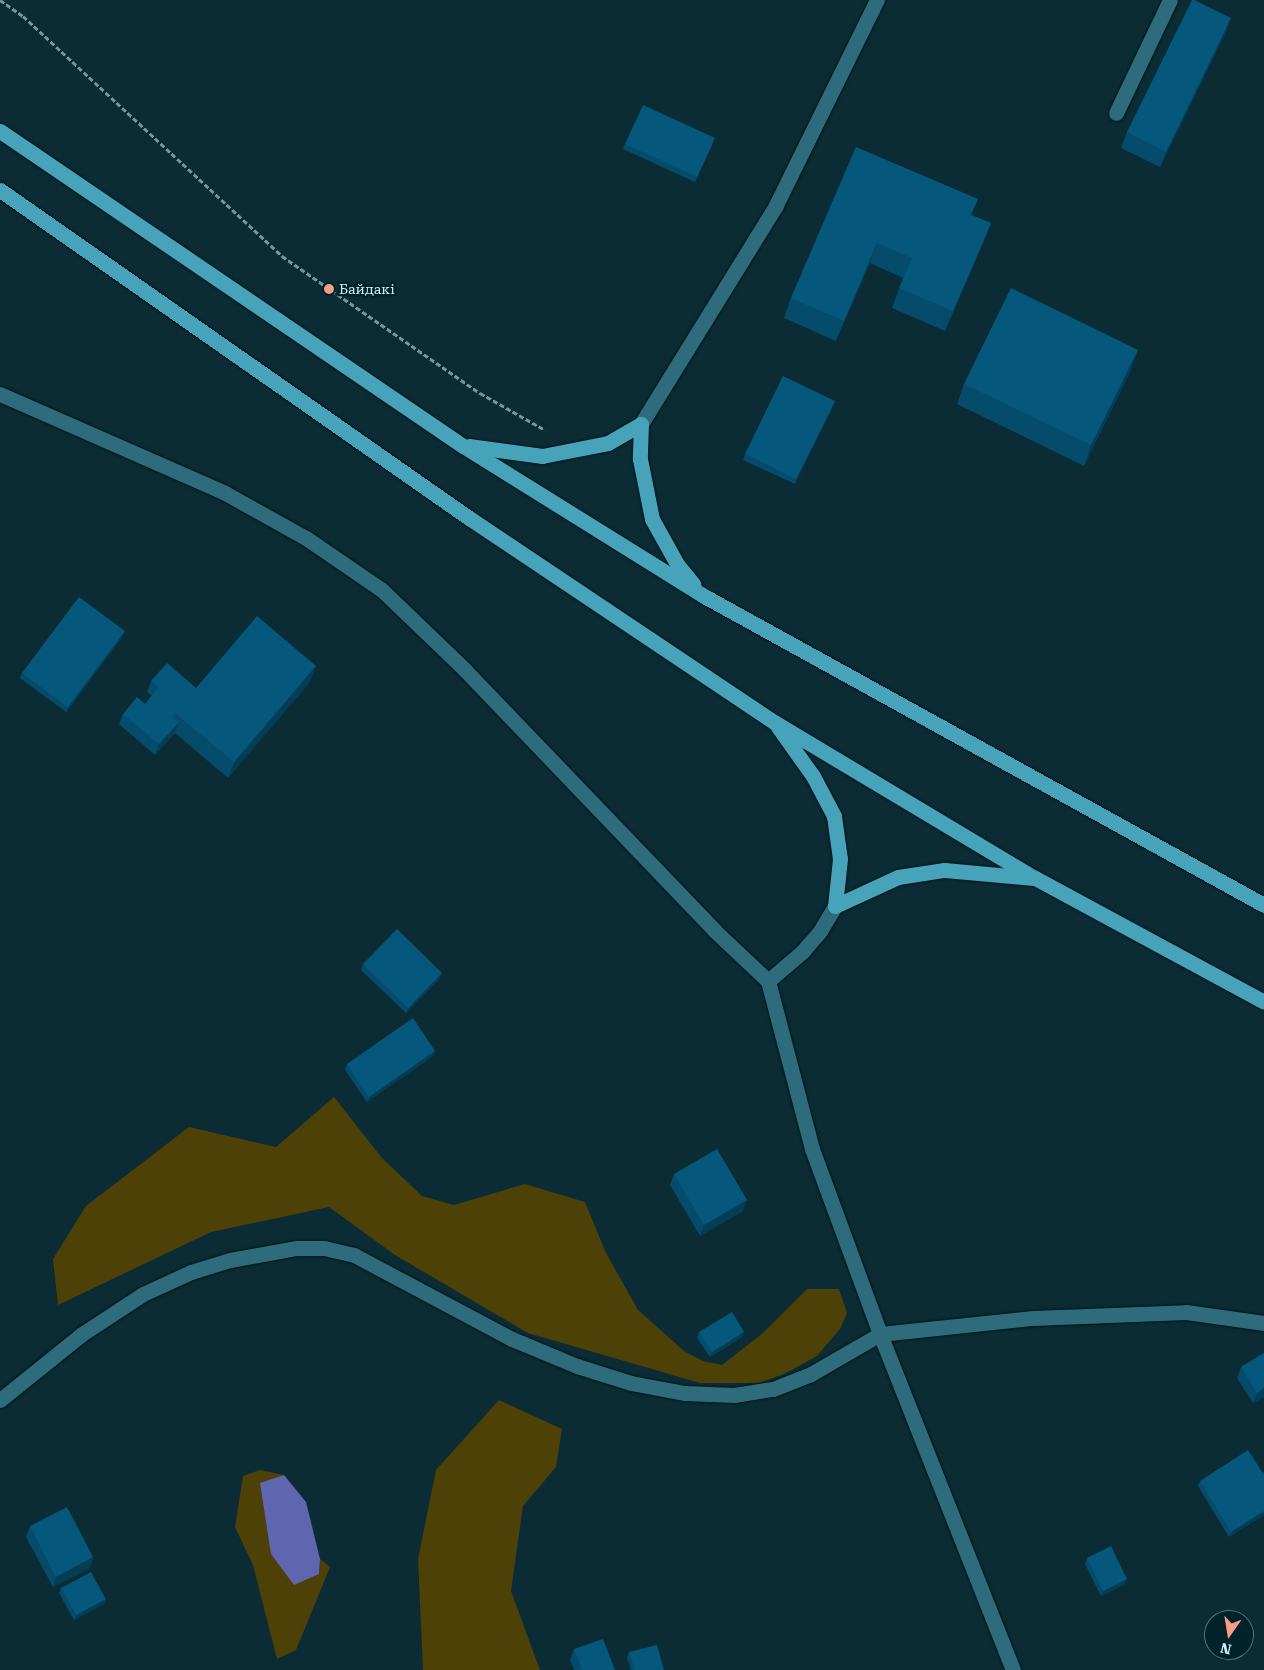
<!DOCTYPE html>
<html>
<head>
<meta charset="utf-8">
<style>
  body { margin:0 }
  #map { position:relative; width:1264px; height:1670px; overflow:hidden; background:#0b2c34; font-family:"Roboto Serif",serif }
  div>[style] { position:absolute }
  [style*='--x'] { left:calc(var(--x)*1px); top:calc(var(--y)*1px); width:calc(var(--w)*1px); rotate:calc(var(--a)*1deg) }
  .green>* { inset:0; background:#4d4107 }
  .water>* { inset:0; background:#5d66af }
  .path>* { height:3px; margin-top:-1.5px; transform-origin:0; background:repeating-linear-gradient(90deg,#77969e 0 5px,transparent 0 7.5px) }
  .roads { filter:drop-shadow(0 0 1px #021318) drop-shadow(0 0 1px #021318) }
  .minor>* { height:15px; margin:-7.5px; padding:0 7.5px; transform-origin:7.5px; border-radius:7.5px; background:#2e6c7b }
  .highway>* { height:15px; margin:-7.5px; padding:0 7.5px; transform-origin:7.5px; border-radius:7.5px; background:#46a3ba }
  .wall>* { inset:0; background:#054b6b }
  .shaded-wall>* { inset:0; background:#043d57 }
  .building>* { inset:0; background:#06577c }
  .dots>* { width:14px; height:14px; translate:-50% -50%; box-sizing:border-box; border:2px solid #01222a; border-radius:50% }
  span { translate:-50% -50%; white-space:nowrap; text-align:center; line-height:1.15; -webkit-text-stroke:4.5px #01222a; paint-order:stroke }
  .poi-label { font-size:14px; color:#cfedf6 }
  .left { translate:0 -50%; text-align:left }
  .north { position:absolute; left:1204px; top:1610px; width:50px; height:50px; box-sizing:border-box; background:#01222a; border:1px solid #53737c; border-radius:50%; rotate:193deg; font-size:14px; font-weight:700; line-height:20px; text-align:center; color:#cfedf6 }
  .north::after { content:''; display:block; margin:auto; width:18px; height:22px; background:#f49e86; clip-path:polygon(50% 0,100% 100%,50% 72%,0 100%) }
</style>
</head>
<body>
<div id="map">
  <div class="green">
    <div style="clip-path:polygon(334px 1097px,382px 1158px,422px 1196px,454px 1205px,525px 1184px,585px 1202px,606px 1253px,638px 1310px,684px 1351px,703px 1361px,722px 1365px,763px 1333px,807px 1289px,839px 1289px,847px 1313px,840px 1329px,817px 1356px,784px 1374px,759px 1383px,700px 1383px,528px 1333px,395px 1255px,329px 1207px,211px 1232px,58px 1305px,53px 1259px,86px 1206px,189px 1127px,276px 1147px)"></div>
    <div style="clip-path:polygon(499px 1400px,562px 1429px,556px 1467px,523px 1506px,511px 1591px,540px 1670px,423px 1670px,418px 1559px,436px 1470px)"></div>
    <div style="clip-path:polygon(260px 1470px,284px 1475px,260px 1484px,319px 1574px,320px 1559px,330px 1567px,296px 1650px,277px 1659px,253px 1565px,235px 1527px,243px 1476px)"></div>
  </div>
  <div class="water">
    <div style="clip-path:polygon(284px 1475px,306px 1502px,320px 1559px,319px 1574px,294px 1585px,271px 1554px,260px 1483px)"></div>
  </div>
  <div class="path">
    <div style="--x:0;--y:0;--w:28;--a:35"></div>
    <div style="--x:23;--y:16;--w:353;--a:42.8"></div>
    <div style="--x:282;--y:256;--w:241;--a:34.7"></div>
    <div style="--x:480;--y:393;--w:75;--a:29.6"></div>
  </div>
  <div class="roads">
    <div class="minor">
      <div style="--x:1116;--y:113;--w:125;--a:-64.5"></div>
      <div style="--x:0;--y:394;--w:246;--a:23.7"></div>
      <div style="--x:225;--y:493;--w:93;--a:29.1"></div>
      <div style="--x:306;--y:538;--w:92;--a:34.4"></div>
      <div style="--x:382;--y:590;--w:115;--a:43.9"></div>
      <div style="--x:465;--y:670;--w:361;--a:46.2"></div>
      <div style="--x:715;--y:931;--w:73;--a:43.3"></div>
      <div style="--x:768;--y:981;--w:174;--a:75.3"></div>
      <div style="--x:812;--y:1149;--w:197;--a:69.8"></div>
      <div style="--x:880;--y:1334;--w:361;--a:68.4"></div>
      <div style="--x:641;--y:424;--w:257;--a:-58.3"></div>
      <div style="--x:776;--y:205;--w:229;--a:-63.8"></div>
      <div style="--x:768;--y:981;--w:45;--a:-40.5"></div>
      <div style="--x:802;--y:952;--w:28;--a:-49"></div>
      <div style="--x:820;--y:931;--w:29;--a:-59"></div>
      <div style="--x:0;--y:1400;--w:105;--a:-38.8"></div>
      <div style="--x:82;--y:1334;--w:73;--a:-33.3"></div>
      <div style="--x:143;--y:1294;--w:53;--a:-24.6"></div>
      <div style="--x:191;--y:1272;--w:41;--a:-17.1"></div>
      <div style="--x:230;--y:1260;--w:68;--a:-10.2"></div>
      <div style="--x:297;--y:1248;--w:27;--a:0"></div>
      <div style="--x:324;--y:1248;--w:31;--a:13"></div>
      <div style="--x:354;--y:1255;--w:179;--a:28"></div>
      <div style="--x:512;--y:1339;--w:70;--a:22.6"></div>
      <div style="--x:577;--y:1366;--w:57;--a:17.5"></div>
      <div style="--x:631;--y:1383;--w:55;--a:10.5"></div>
      <div style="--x:685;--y:1393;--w:49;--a:2.3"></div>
      <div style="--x:734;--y:1395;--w:39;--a:-9"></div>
      <div style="--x:773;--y:1389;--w:41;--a:-21.5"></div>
      <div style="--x:811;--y:1374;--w:80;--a:-30.1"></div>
      <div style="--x:880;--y:1334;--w:154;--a:-6"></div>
      <div style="--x:1033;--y:1318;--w:153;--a:-2.2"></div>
      <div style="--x:1186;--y:1312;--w:79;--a:8"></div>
    </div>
    <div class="highway">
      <div style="--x:0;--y:131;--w:560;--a:34.23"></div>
      <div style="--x:463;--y:446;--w:284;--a:31.9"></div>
      <div style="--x:704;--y:596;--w:640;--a:28.89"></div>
      <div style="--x:0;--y:190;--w:572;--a:34.97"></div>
      <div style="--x:469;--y:518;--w:367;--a:33.8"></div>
      <div style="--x:774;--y:722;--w:304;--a:30.9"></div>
      <div style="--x:1035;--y:878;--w:260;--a:28.4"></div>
      <div style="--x:641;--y:424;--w:35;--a:92"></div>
      <div style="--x:640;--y:459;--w:61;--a:78.7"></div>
      <div style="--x:652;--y:519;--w:51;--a:60.9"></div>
      <div style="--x:677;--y:564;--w:26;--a:51"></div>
      <div style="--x:469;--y:446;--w:74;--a:7.8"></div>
      <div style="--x:542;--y:456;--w:67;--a:-11.1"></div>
      <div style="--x:608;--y:443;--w:38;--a:-30"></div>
      <div style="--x:778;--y:727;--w:60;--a:54.5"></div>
      <div style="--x:813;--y:776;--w:45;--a:62.3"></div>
      <div style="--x:834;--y:816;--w:43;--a:82.1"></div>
      <div style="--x:840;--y:859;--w:47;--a:96.1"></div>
      <div style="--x:835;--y:906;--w:69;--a:-24.7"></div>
      <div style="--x:898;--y:877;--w:47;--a:-8.7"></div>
      <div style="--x:944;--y:870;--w:88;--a:5.2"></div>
    </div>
  </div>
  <div class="wall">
    <div style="clip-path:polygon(1225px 34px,1160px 167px,1121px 148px,1127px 132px)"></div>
    <div style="clip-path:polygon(713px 143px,695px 182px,623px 149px,625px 144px)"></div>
    <div style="clip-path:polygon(856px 147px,972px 215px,991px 223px,983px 243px,945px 331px,892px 308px,903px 278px,870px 263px,836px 341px,784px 318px,791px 298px)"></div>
    <div style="clip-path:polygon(1131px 370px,1084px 466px,957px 404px,964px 384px)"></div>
    <div style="clip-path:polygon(835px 401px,795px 484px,743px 460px,745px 454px)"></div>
    <div style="clip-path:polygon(123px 636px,66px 712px,20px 678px,22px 673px)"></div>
    <div style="clip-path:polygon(151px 681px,196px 688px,310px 682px,228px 778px,175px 733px,155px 755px,119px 724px,123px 714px,145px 704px,152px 696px,147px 692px)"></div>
    <div style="clip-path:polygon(363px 964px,440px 978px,406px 1013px,361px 970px)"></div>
    <div style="clip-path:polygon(433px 1056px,367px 1102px,345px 1070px,347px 1064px)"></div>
    <div style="clip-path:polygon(674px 1174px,743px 1211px,700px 1236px,670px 1185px)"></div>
    <div style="clip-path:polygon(699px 1332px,744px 1332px,742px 1337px,710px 1357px,697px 1338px)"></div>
    <div style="clip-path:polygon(1264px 1353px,1264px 1397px,1253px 1403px,1237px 1378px,1241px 1367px)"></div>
    <div style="clip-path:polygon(1264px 1475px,1264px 1515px,1229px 1537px,1198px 1486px,1200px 1481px)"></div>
    <div style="clip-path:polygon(30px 1526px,93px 1557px,90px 1568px,53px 1587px,26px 1537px)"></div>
    <div style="clip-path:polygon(1087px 1558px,1125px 1584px,1101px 1596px,1085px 1564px)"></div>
    <div style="clip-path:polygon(61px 1588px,106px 1599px,104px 1604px,74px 1620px,59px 1593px)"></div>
    <div style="clip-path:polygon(574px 1649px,615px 1670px,574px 1670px,570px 1660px)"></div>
    <div style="clip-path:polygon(629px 1652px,664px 1670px,631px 1670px,627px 1658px)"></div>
  </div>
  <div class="shaded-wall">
    <div style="clip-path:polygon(1231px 18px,1225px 34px,1160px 167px,1166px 152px)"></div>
    <div style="clip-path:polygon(991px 223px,983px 243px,945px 331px,953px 311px)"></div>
    <div style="clip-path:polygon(877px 243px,870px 263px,836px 341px,844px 321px)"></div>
    <div style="clip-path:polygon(1138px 350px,1131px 370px,1084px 466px,1091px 445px)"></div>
    <div style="clip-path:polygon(835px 401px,833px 407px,795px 484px,796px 479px)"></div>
    <div style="clip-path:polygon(125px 631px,123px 636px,66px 712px,68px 707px)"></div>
    <div style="clip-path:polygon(316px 666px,310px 682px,228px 778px,234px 762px)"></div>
    <div style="clip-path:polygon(179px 722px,175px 733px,155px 755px,159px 744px)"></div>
    <div style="clip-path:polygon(442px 973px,440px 978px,406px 1013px,408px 1008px)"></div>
    <div style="clip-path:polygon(435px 1051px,433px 1056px,367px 1102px,369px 1097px)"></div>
    <div style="clip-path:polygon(747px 1200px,743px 1211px,700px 1236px,704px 1225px)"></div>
    <div style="clip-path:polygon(744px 1332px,742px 1337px,710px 1357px,712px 1352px)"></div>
    <div style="clip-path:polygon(1264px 1388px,1264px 1397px,1253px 1403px,1257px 1393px)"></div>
    <div style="clip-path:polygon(1264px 1511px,1264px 1515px,1229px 1537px,1231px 1532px)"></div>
    <div style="clip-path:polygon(93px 1557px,90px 1568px,53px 1587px,56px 1577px)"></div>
    <div style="clip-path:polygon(1127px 1579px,1125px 1584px,1101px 1596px,1103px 1591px)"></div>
    <div style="clip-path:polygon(106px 1599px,104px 1604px,74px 1620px,76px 1615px)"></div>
  </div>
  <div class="building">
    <div style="clip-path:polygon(1192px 0,1194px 0,1231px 18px,1166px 152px,1127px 132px)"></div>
    <div style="clip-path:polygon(643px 105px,715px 138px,697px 177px,625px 144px)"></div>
    <div style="clip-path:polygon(856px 147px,978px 199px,971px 215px,991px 223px,953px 311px,899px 288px,912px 258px,877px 243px,844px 321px,791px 298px)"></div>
    <div style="clip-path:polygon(1011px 288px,1138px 350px,1091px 445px,964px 384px)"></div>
    <div style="clip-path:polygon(783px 376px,835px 401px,796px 479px,745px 454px)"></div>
    <div style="clip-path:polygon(79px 597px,125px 631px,68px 707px,22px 673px)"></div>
    <div style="clip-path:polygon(257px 616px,316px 666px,234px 762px,175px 713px)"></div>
    <div style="clip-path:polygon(167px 663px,196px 688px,175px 713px,173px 718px,179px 722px,159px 744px,123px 714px,137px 697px,145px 704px,158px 688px,151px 681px)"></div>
    <div style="clip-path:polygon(397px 929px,442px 973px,408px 1008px,363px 964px)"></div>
    <div style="clip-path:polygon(413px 1018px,435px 1051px,369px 1097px,347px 1064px)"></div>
    <div style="clip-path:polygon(717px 1149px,747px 1200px,704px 1225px,674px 1174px)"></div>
    <div style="clip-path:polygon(732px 1312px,744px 1332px,712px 1352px,699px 1332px)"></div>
    <div style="clip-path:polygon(1264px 1353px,1264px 1388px,1257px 1393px,1241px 1367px)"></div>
    <div style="clip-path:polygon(1248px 1450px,1264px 1475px,1264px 1511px,1231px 1532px,1200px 1481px)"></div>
    <div style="clip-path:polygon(67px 1507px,93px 1557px,56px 1577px,30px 1526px)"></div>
    <div style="clip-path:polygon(1111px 1546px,1127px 1579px,1103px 1591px,1087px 1558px)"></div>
    <div style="clip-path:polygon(91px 1572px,106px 1599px,76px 1615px,61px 1588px)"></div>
    <div style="clip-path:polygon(603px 1639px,615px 1670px,582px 1670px,574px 1649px)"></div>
    <div style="clip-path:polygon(657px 1645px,664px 1670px,635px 1670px,629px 1652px)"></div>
  </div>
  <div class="dots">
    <div style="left:329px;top:289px;background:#f49e86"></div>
  </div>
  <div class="poi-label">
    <span class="left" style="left:339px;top:289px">Байдакі</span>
  </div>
  <div class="north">N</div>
</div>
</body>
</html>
